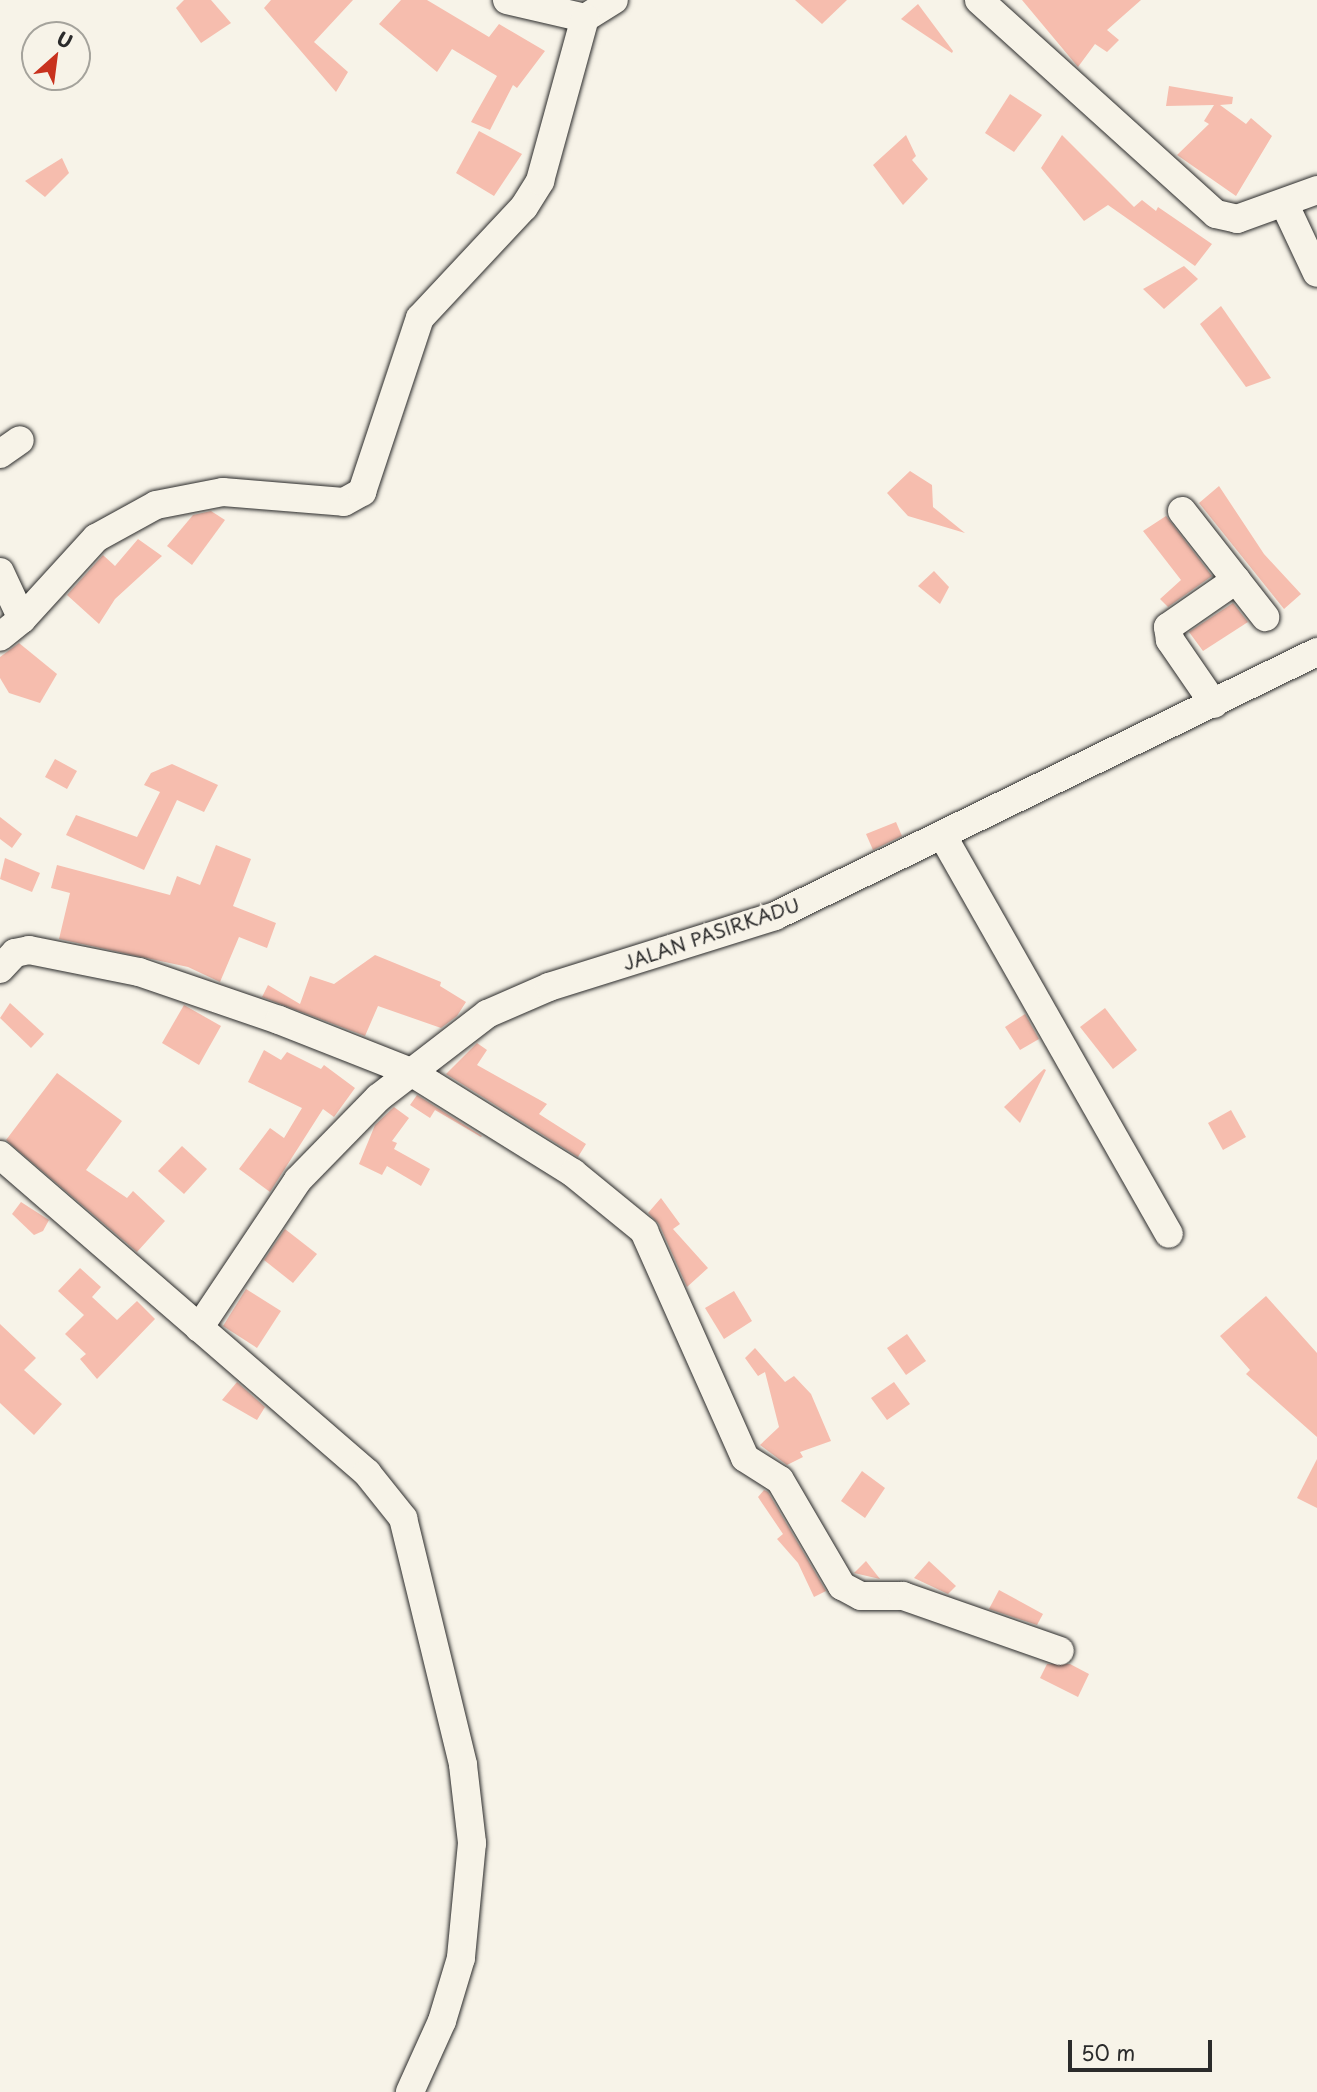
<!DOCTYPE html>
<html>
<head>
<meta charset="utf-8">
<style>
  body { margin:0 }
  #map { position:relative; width:1317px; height:2092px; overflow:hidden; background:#f7f3e8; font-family:"Playpen Sans",sans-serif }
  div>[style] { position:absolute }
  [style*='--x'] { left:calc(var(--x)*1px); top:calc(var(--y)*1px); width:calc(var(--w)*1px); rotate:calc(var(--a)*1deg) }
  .building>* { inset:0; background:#f6bdae }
  .roads { filter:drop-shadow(0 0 2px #2b2b2b) drop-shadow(0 0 2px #2b2b2b) }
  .minor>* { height:28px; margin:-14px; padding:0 14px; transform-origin:14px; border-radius:14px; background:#f7f3e8 }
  span { translate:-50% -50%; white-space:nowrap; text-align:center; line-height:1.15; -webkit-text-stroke:6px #f7f3e8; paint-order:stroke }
  .street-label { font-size:19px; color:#2b2b2b }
  .north { position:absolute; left:21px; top:21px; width:70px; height:70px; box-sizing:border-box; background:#f7f3e8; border:2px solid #a5a39c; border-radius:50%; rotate:28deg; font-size:19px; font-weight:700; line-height:28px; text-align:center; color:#2b2b2b }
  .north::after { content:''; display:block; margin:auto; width:24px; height:32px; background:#c8321e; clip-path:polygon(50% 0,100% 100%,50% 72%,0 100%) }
  .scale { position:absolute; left:1068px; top:2040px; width:144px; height:32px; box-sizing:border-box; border:4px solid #2b2b2b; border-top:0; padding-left:9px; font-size:21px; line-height:24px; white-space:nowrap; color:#2b2b2b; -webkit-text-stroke:5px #f7f3e8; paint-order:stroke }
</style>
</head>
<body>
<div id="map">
  <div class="building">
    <div style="clip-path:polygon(184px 0,211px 0,231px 23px,201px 43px,176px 8px)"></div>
    <div style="clip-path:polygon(271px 0,353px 0,314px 42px,348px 72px,336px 92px,264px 8px)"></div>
    <div style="clip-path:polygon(401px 0,427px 0,489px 37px,499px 24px,545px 51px,517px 88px,513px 85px,490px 130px,471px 122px,497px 76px,452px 49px,437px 72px,379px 24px)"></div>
    <div style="clip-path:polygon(795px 0,847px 0,822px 24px)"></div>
    <div style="clip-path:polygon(1022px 0,1141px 0,1107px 30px,1119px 40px,1107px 52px,1095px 44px,1078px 67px)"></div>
    <div style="clip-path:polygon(918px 4px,953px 51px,952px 53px,901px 19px)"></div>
    <div style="clip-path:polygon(1169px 86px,1233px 97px,1232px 104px,1220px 105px,1246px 124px,1251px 118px,1272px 136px,1236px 196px,1177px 155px,1209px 124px,1204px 121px,1214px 105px,1166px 106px)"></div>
    <div style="clip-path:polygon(1010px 94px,1042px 115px,1014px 152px,985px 133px)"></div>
    <div style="clip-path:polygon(479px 131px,522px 154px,494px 196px,456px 173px)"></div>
    <div style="clip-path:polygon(906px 135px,916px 156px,912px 160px,928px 179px,903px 205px,873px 165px)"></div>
    <div style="clip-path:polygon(1062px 135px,1134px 207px,1142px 200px,1156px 211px,1158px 207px,1212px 244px,1195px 266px,1108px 205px,1084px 221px,1041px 168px)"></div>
    <div style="clip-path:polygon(62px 158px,69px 173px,45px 197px,25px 181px)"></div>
    <div style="clip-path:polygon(1184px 266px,1198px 279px,1164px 309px,1143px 289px)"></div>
    <div style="clip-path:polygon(1221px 306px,1271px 378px,1246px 387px,1200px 324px)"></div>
    <div style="clip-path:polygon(910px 471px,932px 485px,933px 507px,965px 533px,908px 516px,887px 493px)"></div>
    <div style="clip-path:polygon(1219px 486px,1264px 554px,1301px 594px,1284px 609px,1199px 503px)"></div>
    <div style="clip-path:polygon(211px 511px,225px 520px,192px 565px,167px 546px,193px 515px)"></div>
    <div style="clip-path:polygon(1166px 516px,1212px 576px,1168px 607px,1160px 599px,1181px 580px,1143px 531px)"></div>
    <div style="clip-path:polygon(138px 539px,162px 556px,115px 599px,99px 624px,67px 595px,103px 555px,115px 566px)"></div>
    <div style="clip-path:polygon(934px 571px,949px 587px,940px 604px,918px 586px)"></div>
    <div style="clip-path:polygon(1233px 603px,1248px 622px,1203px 651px,1189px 632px)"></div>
    <div style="clip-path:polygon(19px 643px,57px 674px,40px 703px,9px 693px,0 678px,0 657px)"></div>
    <div style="clip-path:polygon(55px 759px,77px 771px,67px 789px,45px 777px)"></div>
    <div style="clip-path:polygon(172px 764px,218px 785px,204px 812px,177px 800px,144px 870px,66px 835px,76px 815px,137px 837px,160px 792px,144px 785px,151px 773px)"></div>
    <div style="clip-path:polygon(0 817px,22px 834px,12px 848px,0 839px)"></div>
    <div style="clip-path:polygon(896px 822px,902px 836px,873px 850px,866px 834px)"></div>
    <div style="clip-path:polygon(216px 845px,251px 859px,233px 906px,276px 923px,267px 948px,239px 937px,220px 982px,188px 967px,59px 939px,70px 893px,51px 888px,57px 865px,170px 895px,177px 876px,200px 885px)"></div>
    <div style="clip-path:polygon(5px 858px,40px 873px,32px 892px,0 879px)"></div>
    <div style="clip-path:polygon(375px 955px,441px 982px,440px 986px,466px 1002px,457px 1016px,441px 1028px,378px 1006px,365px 1036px,262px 997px,268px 985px,300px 1004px,310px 976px,334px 984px)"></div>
    <div style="clip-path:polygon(10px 1003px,44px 1034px,31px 1048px,0 1018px)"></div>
    <div style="clip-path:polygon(184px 1005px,221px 1026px,199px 1065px,162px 1043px)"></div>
    <div style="clip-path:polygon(1105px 1008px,1137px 1050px,1113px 1069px,1080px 1027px)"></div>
    <div style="clip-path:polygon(1025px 1014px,1039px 1039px,1020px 1050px,1005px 1027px)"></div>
    <div style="clip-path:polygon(477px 1043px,487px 1050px,477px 1065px,547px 1104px,539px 1114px,586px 1144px,578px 1157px,446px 1074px)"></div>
    <div style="clip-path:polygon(264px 1050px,281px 1060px,287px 1052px,321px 1069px,324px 1065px,355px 1088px,334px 1117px,323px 1109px,270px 1192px,239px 1169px,270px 1128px,284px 1138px,302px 1108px,248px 1082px)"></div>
    <div style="clip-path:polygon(1044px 1069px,1046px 1070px,1020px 1123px,1004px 1107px)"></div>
    <div style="clip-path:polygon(57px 1073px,122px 1121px,86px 1170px,127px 1198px,133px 1191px,165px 1221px,137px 1252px,6px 1140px)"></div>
    <div style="clip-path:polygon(417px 1095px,482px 1136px,481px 1137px,435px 1110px,430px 1118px,410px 1105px)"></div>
    <div style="clip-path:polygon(394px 1107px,409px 1118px,392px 1141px,397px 1143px,394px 1149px,430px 1169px,421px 1186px,387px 1166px,382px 1175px,359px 1164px,375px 1125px)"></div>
    <div style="clip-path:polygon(1231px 1110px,1246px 1137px,1223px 1150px,1208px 1123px)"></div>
    <div style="clip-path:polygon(182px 1146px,207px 1169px,184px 1194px,158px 1171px)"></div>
    <div style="clip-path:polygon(661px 1198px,680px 1224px,673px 1229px,708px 1268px,687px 1287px,659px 1224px,648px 1213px)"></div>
    <div style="clip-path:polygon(21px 1202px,49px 1220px,43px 1231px,34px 1235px,12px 1214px)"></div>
    <div style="clip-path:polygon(285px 1229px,317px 1254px,293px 1283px,264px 1260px)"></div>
    <div style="clip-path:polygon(80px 1268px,101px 1287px,92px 1297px,117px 1320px,137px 1301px,155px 1319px,97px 1379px,80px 1359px,86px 1354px,65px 1334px,84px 1315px,58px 1291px)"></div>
    <div style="clip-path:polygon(246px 1289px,281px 1311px,257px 1348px,223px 1326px)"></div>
    <div style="clip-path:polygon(734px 1291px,752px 1321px,724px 1339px,705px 1308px)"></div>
    <div style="clip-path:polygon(1266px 1296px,1317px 1353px,1317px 1437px,1246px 1374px,1250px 1370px,1220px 1336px)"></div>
    <div style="clip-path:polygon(0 1324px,36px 1358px,24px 1370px,62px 1404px,34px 1435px,0 1403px)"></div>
    <div style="clip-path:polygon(907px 1334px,926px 1361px,906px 1375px,887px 1348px)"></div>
    <div style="clip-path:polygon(755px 1348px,785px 1382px,794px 1376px,811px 1394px,831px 1441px,800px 1452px,803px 1457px,787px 1465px,760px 1445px,779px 1427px,765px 1372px,758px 1376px,745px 1358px)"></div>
    <div style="clip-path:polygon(237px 1382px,265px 1407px,257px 1420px,222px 1400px)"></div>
    <div style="clip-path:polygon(894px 1382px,910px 1404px,887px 1420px,871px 1398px)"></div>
    <div style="clip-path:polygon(1317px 1459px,1317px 1508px,1297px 1498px)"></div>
    <div style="clip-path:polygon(862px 1471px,885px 1488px,865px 1518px,841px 1501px)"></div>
    <div style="clip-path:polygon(764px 1490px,768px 1492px,826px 1591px,814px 1597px,798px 1563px,777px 1539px,783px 1534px,758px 1497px)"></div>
    <div style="clip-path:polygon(866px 1561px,880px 1579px,854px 1573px)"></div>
    <div style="clip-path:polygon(929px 1561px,956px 1586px,948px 1594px,914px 1578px)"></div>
    <div style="clip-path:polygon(999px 1590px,1043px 1614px,1037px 1625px,989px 1609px)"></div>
    <div style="clip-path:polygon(1047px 1664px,1070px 1664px,1089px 1674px,1078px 1697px,1040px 1678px)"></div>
  </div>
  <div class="roads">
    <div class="minor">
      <div style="--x:507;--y:0;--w:80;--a:13"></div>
      <div style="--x:585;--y:18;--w:34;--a:-32"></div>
      <div style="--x:979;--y:0;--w:319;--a:42.1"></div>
      <div style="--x:1216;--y:214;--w:22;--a:13"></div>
      <div style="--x:1237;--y:219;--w:85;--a:-19.9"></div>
      <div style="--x:1284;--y:203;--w:77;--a:64.8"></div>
      <div style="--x:0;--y:454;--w:24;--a:-35"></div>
      <div style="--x:1182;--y:511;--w:135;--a:51.9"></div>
      <div style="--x:0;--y:572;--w:52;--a:64.9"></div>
      <div style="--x:22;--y:619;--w:28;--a:141"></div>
      <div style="--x:22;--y:619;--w:110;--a:-47.6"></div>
      <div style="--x:96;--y:538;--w:68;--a:-28.8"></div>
      <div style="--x:156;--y:505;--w:68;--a:-11"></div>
      <div style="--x:223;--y:492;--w:121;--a:4.7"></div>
      <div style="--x:344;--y:502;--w:21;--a:-29"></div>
      <div style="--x:362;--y:492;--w:183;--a:-71.6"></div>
      <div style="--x:420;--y:318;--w:152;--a:-46.9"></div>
      <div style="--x:524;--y:207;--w:31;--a:-58"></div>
      <div style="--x:540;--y:181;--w:169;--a:-74.6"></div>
      <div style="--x:1214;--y:704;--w:78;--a:-124.5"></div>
      <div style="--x:1170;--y:640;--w:13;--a:-99"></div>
      <div style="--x:1168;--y:627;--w:83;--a:-34.7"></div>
      <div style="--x:944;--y:838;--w:455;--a:60.4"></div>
      <div style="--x:0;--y:969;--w:22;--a:-47"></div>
      <div style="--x:15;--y:953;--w:14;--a:-12"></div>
      <div style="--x:29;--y:950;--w:112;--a:11.3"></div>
      <div style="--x:139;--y:972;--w:148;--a:18.9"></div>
      <div style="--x:279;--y:1020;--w:142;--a:21.5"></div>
      <div style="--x:411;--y:1072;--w:191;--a:31.9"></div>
      <div style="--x:573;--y:1173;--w:92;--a:39.2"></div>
      <div style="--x:644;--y:1231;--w:248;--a:66"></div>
      <div style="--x:745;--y:1458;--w:41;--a:32.2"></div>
      <div style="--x:780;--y:1480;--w:123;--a:59.7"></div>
      <div style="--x:842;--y:1586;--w:21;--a:28"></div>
      <div style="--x:861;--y:1596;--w:42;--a:0"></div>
      <div style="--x:903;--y:1596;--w:166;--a:19.3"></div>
      <div style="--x:0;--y:1155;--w:486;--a:40.9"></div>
      <div style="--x:367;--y:1473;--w:58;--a:51.3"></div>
      <div style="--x:403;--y:1518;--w:254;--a:76.3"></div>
      <div style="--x:463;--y:1765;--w:79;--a:83.4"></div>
      <div style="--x:472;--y:1843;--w:116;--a:95.5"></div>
      <div style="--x:461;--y:1958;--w:66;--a:106.8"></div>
      <div style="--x:442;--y:2021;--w:78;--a:114.3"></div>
      <div style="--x:199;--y:1328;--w:178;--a:-56.2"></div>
      <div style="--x:298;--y:1180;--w:115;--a:-45.7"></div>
      <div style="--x:378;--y:1098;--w:138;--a:-37.6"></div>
      <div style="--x:487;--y:1014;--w:68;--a:-23.5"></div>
      <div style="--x:549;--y:987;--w:237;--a:-17.4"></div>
      <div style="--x:775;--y:916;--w:603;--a:-25.97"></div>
    </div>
  </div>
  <div class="street-label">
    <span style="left:711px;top:934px;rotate:-19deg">JALAN PASIRKADU</span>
  </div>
  <div class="north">U</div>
  <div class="scale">50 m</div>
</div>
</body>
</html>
